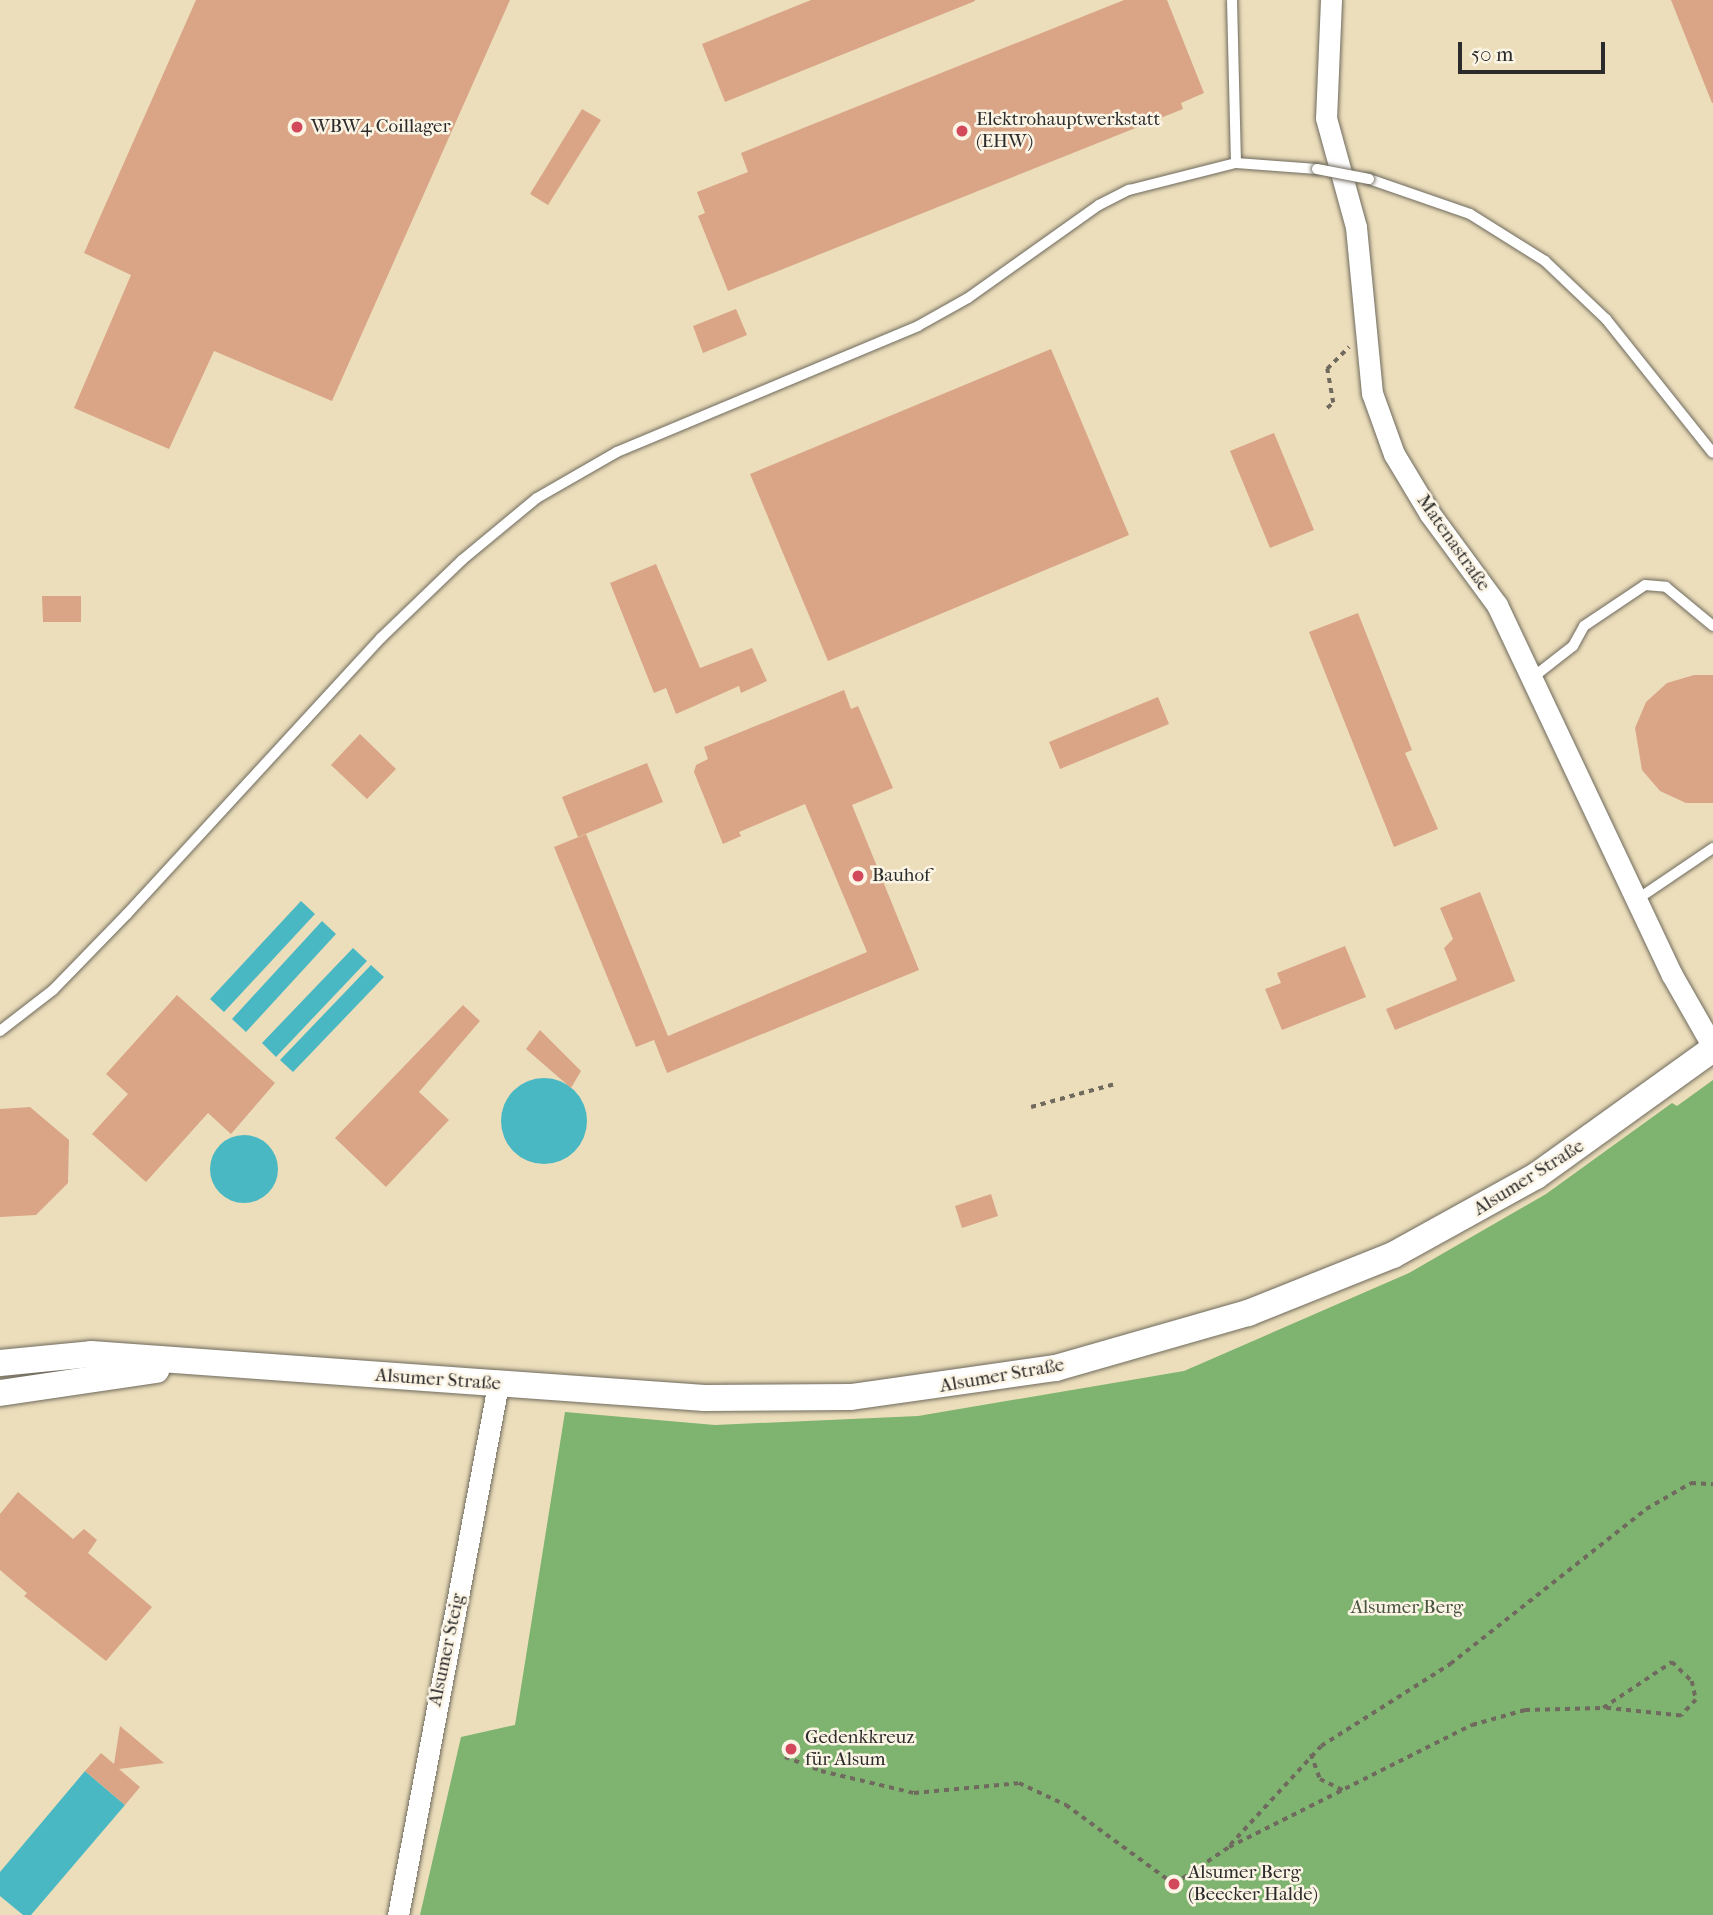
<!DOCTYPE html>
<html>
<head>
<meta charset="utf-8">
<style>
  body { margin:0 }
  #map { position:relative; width:1713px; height:1915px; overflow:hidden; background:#ecdebb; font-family:"IM FELL French Canon",serif }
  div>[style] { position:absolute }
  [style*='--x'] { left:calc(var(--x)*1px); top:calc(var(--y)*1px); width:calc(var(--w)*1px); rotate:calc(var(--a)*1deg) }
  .forest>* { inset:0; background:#7eb370 }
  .water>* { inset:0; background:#4ab8c3 }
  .round { border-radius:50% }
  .building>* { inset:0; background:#d9a586 }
  .path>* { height:3.5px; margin-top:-1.75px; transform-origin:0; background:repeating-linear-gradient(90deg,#6f6a5d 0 5px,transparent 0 10px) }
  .roads { filter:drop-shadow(0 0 2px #6f6a5d) drop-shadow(0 0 2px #6f6a5d) }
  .service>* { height:10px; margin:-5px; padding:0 5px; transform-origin:5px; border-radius:5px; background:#fff }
  .minor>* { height:21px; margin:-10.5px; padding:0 10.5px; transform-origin:10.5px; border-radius:10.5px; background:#fff }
  .tertiary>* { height:26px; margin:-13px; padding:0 13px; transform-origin:13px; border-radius:13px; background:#fff }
  .bridges { filter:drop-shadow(0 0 2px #6f6a5d) drop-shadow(0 0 2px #6f6a5d) }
  .service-bridge>* { height:10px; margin:-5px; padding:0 5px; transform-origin:5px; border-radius:5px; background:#fff }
  .dots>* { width:19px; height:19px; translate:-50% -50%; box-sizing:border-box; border:4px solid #fcf5e5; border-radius:50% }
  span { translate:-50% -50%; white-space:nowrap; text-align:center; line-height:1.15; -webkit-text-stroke:5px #fcf5e5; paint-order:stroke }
  .poi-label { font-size:19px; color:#2b2b2b }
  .left { translate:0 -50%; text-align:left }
  .street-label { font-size:19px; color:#2b2b2b }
  .park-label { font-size:19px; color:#485441 }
  .scale { position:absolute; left:1458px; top:42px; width:147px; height:32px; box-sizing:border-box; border:4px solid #2b2b2b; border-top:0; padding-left:9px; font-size:21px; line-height:24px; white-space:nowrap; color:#2b2b2b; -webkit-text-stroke:5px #fcf5e5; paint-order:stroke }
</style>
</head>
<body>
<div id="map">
  <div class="forest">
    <div style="clip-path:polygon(1713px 1080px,1713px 1915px,420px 1915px,461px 1737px,515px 1725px,565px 1412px,715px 1425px,918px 1416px,1184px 1371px,1409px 1273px,1546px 1194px,1672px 1103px,1677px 1106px)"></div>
  </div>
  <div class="water">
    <div style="clip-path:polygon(301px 901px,315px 914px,224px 1012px,210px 999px)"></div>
    <div style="clip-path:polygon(322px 921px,336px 934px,246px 1032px,232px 1019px)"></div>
    <div style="clip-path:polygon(353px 948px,367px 961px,276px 1057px,262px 1043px)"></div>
    <div style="clip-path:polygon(371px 965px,384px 977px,293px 1072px,280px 1060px)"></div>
    <div class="round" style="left:501px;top:1078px;width:86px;height:86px"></div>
    <div class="round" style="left:210px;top:1135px;width:68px;height:68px"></div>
    <div style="clip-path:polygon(85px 1771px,125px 1805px,31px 1915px,23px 1915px,0 1896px,0 1872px)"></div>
  </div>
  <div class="building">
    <div style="clip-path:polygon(196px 0,510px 0,332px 401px,214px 351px,169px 449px,74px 408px,131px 275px,84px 253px)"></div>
    <div style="clip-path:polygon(811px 0,975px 0,975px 1px,725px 102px,702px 44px)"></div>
    <div style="clip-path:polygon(1124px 0,1167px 0,1204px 93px,1181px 103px,1183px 109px,728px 291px,698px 216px,705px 213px,697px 192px,748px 172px,741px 153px)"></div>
    <div style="clip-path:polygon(1671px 0,1713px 0,1713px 103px,1712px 103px)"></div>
    <div style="clip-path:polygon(582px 109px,601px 120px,548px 205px,530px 194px)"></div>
    <div style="clip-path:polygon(736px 309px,747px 335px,703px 353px,693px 326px)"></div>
    <div style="clip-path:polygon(1051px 349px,1129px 535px,828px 661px,750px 474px)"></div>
    <div style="clip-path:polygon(1274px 433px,1314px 530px,1270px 548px,1230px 451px)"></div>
    <div style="clip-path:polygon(656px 564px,700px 668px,752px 648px,767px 681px,741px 693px,739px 686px,676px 714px,666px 688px,654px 693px,610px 583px)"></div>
    <div style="clip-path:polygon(42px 596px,81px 596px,81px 622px,43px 622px)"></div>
    <div style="clip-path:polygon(1358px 613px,1412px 750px,1405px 753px,1438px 829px,1394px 847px,1309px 632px)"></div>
    <div style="clip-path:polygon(1713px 675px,1713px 803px,1686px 803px,1660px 791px,1642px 770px,1635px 728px,1646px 702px,1667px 683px,1694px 675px)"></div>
    <div style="clip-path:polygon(844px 690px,851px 709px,858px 706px,893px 788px,852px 805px,919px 970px,667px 1073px,654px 1040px,636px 1047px,554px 847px,586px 834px,668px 1036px,867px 952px,805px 804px,739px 832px,741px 836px,723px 844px,694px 772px,696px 765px,708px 759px,704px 747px)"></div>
    <div style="clip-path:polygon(1158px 697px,1169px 724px,1060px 769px,1049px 742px)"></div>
    <div style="clip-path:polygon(360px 734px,396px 769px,367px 799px,331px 765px)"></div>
    <div style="clip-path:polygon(647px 763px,663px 802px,578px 837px,562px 797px)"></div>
    <div style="clip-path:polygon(1480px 892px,1515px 981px,1395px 1030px,1386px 1009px,1457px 980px,1444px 948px,1453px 939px,1440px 908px)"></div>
    <div style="clip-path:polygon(1345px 946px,1366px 997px,1282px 1030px,1265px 989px,1281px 983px,1277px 973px)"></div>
    <div style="clip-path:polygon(177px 995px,275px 1083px,231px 1134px,208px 1113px,146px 1182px,92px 1134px,128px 1094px,106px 1074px)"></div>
    <div style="clip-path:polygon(463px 1005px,480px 1021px,419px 1092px,449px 1120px,386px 1187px,335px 1138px)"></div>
    <div style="clip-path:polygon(540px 1030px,581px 1071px,571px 1088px,526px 1049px)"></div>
    <div style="clip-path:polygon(30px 1107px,69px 1140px,68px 1183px,36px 1215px,0 1217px,0 1109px)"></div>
    <div style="clip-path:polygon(991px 1194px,998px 1216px,962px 1228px,955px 1206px)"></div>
    <div style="clip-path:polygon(18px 1492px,73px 1539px,84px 1529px,97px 1540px,88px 1553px,152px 1607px,106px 1661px,24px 1596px,27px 1593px,0 1570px,0 1514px)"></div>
    <div style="clip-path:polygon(120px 1726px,164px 1763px,119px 1769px,140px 1787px,125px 1805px,85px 1771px,101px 1753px,114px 1764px)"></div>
  </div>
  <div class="path">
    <div style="--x:1327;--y:408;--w:8;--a:-40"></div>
    <div style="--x:1333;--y:403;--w:35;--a:-100"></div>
    <div style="--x:1327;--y:369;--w:31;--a:-45"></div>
    <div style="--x:1031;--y:1107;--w:87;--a:-15.3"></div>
    <div style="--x:1311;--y:1754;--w:27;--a:70"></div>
    <div style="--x:1320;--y:1779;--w:28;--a:26"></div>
    <div style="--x:785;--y:1757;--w:39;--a:21"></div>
    <div style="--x:821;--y:1771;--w:96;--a:13.3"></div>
    <div style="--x:914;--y:1793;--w:105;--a:-5.4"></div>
    <div style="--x:1019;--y:1783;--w:52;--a:25.1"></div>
    <div style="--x:1066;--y:1805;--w:134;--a:36.2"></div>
    <div style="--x:1174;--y:1884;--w:66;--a:-33.9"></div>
    <div style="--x:1229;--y:1847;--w:272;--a:-26.7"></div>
    <div style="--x:1472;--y:1725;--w:55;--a:-15.8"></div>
    <div style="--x:1525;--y:1710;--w:78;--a:-1.5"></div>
    <div style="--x:1603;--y:1708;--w:83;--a:-33.7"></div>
    <div style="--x:1672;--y:1662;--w:28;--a:44"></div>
    <div style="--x:1692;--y:1681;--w:19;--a:78"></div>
    <div style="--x:1696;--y:1700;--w:22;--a:133"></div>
    <div style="--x:1681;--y:1716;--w:78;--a:-174.1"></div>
    <div style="--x:1230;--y:1845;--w:134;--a:-47.4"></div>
    <div style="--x:1321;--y:1746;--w:153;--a:-32.4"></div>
    <div style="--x:1450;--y:1664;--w:250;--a:-38.3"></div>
    <div style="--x:1646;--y:1509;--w:52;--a:-30"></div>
    <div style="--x:1691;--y:1483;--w:22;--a:3"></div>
  </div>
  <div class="roads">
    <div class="service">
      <div style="--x:1232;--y:0;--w:163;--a:88.6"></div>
      <div style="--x:1369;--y:179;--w:107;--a:19.1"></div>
      <div style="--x:1470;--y:214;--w:89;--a:32.1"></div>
      <div style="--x:1545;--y:261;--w:84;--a:43.6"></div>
      <div style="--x:1606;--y:319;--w:171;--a:51.4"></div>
      <div style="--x:1532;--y:678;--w:52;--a:-38"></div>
      <div style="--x:1573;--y:646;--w:23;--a:-61"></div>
      <div style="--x:1584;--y:626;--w:73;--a:-33.9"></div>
      <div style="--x:1645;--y:585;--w:21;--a:5"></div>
      <div style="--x:1666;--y:587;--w:61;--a:39.7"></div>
      <div style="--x:1636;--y:900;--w:93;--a:-34"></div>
      <div style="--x:0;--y:1031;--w:67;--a:-37.7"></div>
      <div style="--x:53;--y:990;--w:106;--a:-45.8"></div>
      <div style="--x:127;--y:914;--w:375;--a:-47.4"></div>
      <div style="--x:381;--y:638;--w:112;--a:-43.9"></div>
      <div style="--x:462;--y:560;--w:97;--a:-39.6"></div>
      <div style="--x:537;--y:498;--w:92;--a:-29.9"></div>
      <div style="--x:617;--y:452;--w:326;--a:-22.7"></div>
      <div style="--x:918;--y:326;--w:57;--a:-29.2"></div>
      <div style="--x:968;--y:298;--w:161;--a:-35.4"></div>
      <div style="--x:1099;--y:205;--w:34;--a:-27"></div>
      <div style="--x:1129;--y:190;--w:110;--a:-14.2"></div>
      <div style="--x:1236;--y:163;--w:81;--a:4.2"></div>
    </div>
    <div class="minor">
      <div style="--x:1331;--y:0;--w:118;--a:92.4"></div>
      <div style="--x:1326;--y:118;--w:113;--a:74.6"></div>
      <div style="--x:1356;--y:227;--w:167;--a:84.5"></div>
      <div style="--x:1372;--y:393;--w:65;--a:70.2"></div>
      <div style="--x:1394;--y:454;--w:70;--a:59"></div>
      <div style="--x:1430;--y:514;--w:113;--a:53.6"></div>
      <div style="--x:1497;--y:605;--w:409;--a:64.7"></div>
      <div style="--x:1672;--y:975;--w:83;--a:60.3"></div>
      <div style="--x:398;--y:1915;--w:539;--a:-79.32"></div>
    </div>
    <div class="tertiary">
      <div style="--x:0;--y:1363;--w:91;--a:-5.6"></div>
      <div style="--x:91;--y:1354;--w:615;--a:4.11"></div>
      <div style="--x:704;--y:1398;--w:147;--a:-0.4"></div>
      <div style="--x:851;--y:1397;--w:207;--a:-8.1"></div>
      <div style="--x:1056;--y:1368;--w:200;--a:-16"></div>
      <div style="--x:1248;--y:1313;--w:156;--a:-21.8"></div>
      <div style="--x:1393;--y:1255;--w:163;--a:-28.9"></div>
      <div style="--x:1536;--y:1176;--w:218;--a:-35.7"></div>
      <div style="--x:0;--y:1393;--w:158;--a:-8.4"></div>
    </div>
  </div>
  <div class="bridges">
    <div class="service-bridge">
      <div style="--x:1317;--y:169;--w:53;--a:10.9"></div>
    </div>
  </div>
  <div class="dots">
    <div style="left:297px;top:127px;background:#d1495b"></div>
    <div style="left:962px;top:131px;background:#d1495b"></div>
    <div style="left:858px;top:876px;background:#d1495b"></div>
    <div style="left:791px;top:1749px;background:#d1495b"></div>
    <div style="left:1174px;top:1884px;background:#d1495b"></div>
  </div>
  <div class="poi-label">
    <span class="left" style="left:976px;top:131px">Elektrohauptwerkstatt<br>(EHW)</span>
    <span class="left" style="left:311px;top:127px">WBW4 Coillager</span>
    <span class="left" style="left:872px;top:876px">Bauhof</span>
    <span class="left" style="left:805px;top:1749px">Gedenkkreuz<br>für Alsum</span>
    <span class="left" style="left:1188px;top:1884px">Alsumer Berg<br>(Beecker Halde)</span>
  </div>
  <div class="street-label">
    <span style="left:1453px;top:543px;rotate:55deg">Matenastraße</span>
    <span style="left:1529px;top:1178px;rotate:-32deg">Alsumer Straße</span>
    <span style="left:1002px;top:1376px;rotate:-10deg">Alsumer Straße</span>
    <span style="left:438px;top:1380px;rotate:4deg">Alsumer Straße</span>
    <span style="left:447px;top:1650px;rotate:-78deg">Alsumer Steig</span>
  </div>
  <div class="park-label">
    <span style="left:1407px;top:1608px">Alsumer Berg</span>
  </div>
  <div class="scale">50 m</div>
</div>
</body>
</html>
